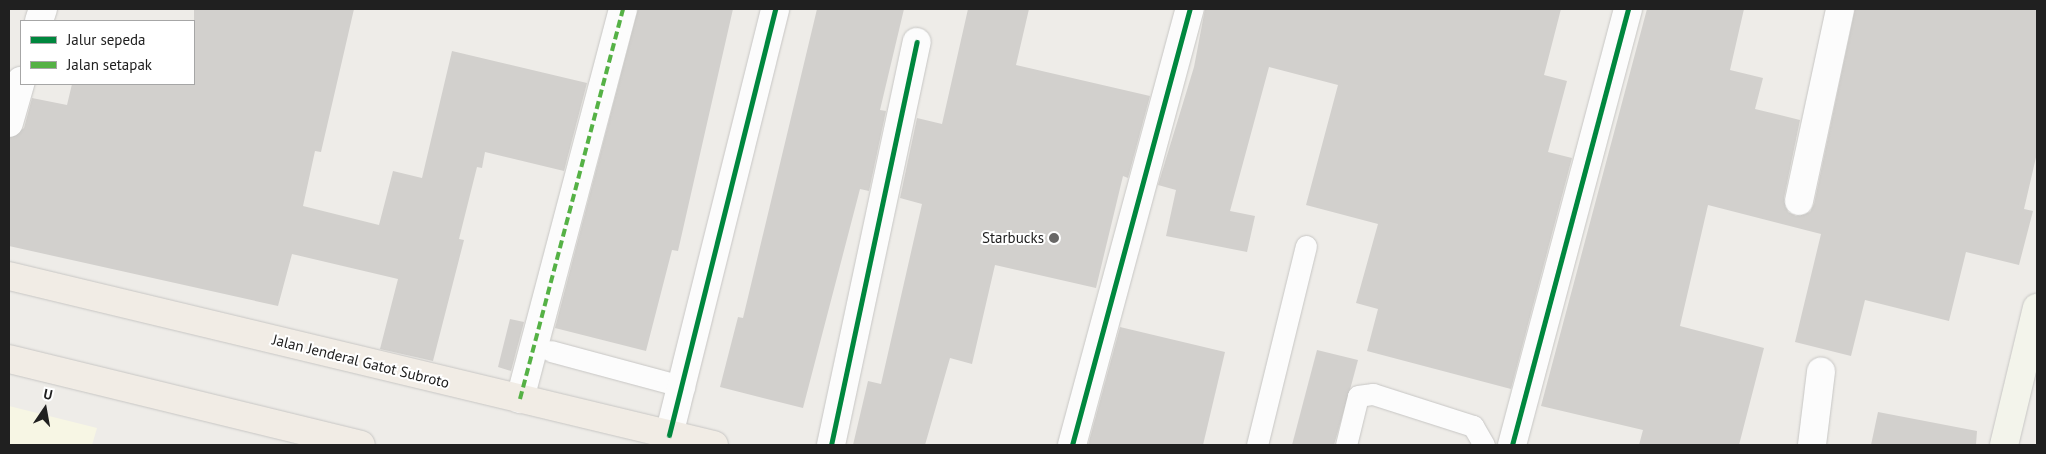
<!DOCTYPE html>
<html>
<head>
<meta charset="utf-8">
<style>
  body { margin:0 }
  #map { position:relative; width:2046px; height:454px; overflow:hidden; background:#eeece8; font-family:"PT Sans",sans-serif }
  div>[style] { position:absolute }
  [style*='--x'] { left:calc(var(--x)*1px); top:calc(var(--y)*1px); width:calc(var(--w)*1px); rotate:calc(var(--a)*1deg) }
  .education>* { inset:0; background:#f7f6e4 }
  .building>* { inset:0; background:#d2d0cd }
  .roads { filter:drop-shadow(0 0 1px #c7c6c4) drop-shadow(0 0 1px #c7c6c4) }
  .lane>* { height:21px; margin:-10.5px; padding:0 10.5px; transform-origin:10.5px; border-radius:10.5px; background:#fcfcfc }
  .street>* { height:28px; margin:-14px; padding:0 14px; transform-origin:14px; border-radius:14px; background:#fcfcfc }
  .secondary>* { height:28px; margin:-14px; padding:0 14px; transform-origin:14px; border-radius:14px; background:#f3f4eb }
  .primary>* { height:28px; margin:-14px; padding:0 14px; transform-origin:14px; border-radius:14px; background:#f1ece5 }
  .quiet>* { height:4px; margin-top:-2px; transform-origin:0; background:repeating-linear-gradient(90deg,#55b145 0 8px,transparent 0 12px) }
  .cycleway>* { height:5px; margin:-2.5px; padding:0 2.5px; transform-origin:2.5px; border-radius:2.5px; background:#00873e }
  .dots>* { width:14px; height:14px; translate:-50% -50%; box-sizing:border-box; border:2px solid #fff; border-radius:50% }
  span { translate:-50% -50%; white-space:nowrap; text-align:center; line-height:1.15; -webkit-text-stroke:4px #fff; paint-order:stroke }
  .poi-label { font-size:15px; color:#202020 }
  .right { translate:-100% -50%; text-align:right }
  .street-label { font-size:15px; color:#202020 }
  .frame { position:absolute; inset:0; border:10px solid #202020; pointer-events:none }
  .legend { position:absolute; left:20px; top:20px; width:175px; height:65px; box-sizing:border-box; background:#fff; border:1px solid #a6a6a6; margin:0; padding:6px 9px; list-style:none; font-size:15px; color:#202020 }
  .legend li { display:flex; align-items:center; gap:10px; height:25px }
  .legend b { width:25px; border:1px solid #a6a6a6 }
  .north { position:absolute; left:20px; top:384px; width:50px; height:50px; -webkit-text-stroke:4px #fff; paint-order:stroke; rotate:12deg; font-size:14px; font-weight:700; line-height:20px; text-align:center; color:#202020 }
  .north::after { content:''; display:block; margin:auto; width:18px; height:22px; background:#202020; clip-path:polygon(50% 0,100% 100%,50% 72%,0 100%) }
</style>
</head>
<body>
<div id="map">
  <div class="education">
    <div style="clip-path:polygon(9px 406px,97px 428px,92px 445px,9px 445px)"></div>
  </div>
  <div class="building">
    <div style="clip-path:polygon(194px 9px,354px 9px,321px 152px,315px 151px,303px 206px,379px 225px,393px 171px,422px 178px,452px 51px,587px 83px,564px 171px,485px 152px,482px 168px,477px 167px,459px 239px,464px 240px,433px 361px,380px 349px,398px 279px,292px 254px,278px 306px,9px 246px,9px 138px,24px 128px,32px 98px,67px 105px,72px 84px,194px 84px)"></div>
    <div style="clip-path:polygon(638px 9px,733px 9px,678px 251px,672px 250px,646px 351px,555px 328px)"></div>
    <div style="clip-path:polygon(817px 9px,904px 9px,880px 110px,886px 111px,869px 191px,860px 189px,803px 408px,720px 387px,738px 317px,743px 318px)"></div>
    <div style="clip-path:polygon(968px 9px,1029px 9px,1016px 65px,1150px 96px,1128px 178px,1123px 176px,1096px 288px,995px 265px,972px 364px,950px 358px,925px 445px,853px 445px,868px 381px,881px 384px,922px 204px,900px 198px,917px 118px,942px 124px)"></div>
    <div style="clip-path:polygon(1205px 9px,1561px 9px,1544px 75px,1567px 81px,1548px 152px,1572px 158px,1511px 389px,1367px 351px,1378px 309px,1356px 303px,1378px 224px,1306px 205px,1338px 85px,1269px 67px,1230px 211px,1255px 216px,1247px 252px,1166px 236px,1176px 190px,1158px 185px,1194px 67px)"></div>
    <div style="clip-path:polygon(1647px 9px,1744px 9px,1730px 70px,1763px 78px,1755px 109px,1800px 120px,1784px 198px,1788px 212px,1796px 216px,1810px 212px,1814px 204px,1855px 9px,2037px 9px,2037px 153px,2024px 209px,2033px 211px,2019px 265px,1966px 252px,1949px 321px,1865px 300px,1851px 356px,1795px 342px,1821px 234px,1708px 205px,1680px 326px,1764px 348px,1739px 445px,1639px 445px,1643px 430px,1541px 406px)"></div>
    <div style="clip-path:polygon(510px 319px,524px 322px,511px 371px,498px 367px)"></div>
    <div style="clip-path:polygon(1120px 327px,1225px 352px,1203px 445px,1088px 445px)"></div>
    <div style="clip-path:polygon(1317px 350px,1358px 360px,1351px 386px,1334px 445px,1292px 445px)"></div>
    <div style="clip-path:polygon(1878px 412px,1977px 431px,1976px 445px,1871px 445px)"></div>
  </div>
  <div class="roads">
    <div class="lane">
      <div style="--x:551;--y:351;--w:138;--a:15.1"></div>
      <div style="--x:1257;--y:445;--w:205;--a:-76.2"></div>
      <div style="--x:1346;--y:445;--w:50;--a:-76.2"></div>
      <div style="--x:1358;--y:396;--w:15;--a:-8"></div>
      <div style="--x:1373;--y:394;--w:105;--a:17.7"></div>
      <div style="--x:1473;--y:426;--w:22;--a:60"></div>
    </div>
    <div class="street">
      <div style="--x:39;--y:21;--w:13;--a:-72"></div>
      <div style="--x:9;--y:123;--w:44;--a:-74.1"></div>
      <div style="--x:1799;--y:201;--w:196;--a:-77.9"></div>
      <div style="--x:520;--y:399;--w:403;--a:-75.2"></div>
      <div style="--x:669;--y:435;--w:439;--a:-76"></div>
      <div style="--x:831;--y:445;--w:412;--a:-78"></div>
      <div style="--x:1072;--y:445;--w:452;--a:-74.9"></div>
      <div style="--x:1512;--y:445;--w:451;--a:-75.1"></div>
      <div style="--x:1812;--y:445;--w:74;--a:-83"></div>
    </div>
    <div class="secondary">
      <div style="--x:2004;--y:445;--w:141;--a:-76.5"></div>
    </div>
    <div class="primary">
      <div style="--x:9;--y:276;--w:725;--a:13.48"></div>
      <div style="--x:9;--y:359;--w:362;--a:13.7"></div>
    </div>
  </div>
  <div class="quiet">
    <div style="--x:520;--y:399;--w:403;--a:-75.2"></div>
  </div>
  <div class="cycleway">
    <div style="--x:669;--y:435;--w:439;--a:-76"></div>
    <div style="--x:831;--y:445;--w:412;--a:-78"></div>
    <div style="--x:1072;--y:445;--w:452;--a:-74.9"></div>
    <div style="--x:1512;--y:445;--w:451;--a:-75.1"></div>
  </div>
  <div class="dots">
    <div style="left:1054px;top:238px;background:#686766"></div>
  </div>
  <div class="poi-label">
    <span class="right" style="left:1044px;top:238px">Starbucks</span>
  </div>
  <div class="street-label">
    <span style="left:361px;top:361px;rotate:14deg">Jalan Jenderal Gatot Subroto</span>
  </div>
  <div class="frame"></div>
  <ul class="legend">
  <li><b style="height:6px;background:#00873e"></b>Jalur sepeda</li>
  <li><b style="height:6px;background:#55b145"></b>Jalan setapak</li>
  </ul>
  <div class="north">U</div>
</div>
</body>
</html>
